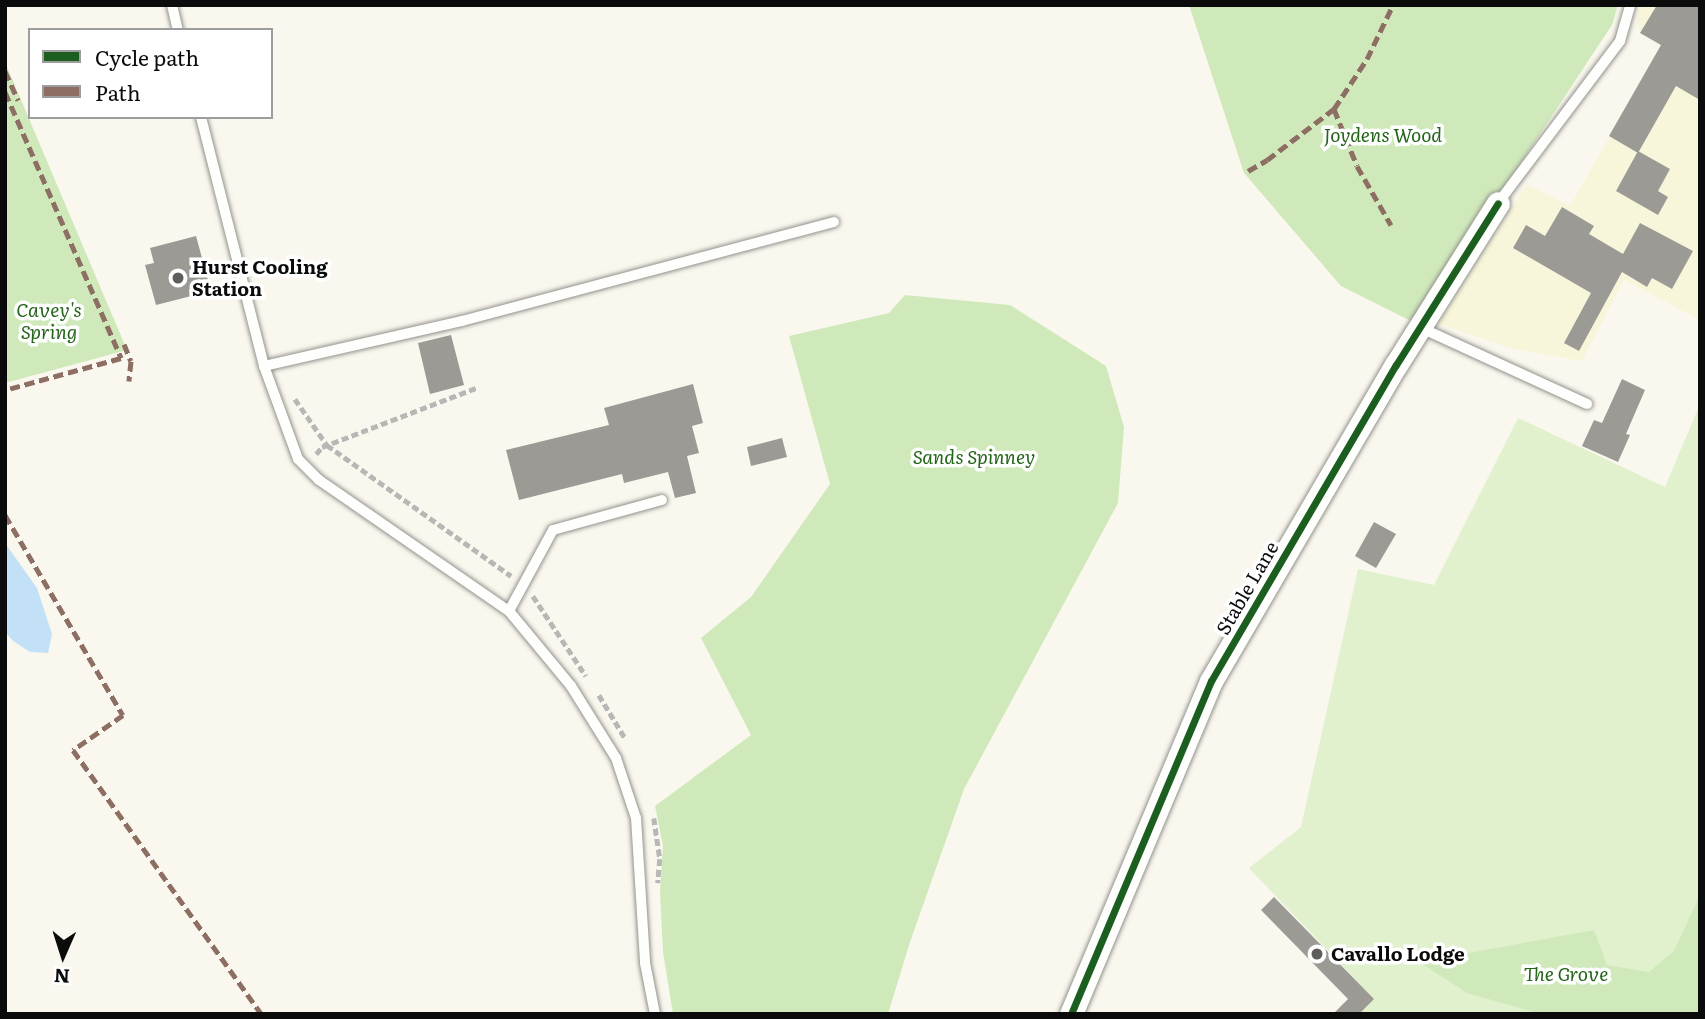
<!DOCTYPE html>
<html>
<head>
<meta charset="utf-8">
<style>
  body { margin:0 }
  #map { position:relative; width:1705px; height:1019px; overflow:hidden; background:#faf8ee; font-family:Literata,serif }
  div>[style] { position:absolute }
  [style*='--x'] { left:calc(var(--x)*1px); top:calc(var(--y)*1px); width:calc(var(--w)*1px); rotate:calc(var(--a)*1deg) }
  .farmland>* { inset:0; background:#f8f6da }
  .green>* { inset:0; background:#e1f0cd }
  .forest>* { inset:0; background:#d0e9bb }
  .water>* { inset:0; background:#c3e1f6 }
  .building>* { inset:0; background:#9c9a94 }
  .path>* { height:4.5px; margin-top:-2.25px; transform-origin:0; background:repeating-linear-gradient(90deg,#b7b7b5 0 7px,transparent 0 10.5px) }
  .roads { filter:drop-shadow(0 0 2px #93928d) drop-shadow(0 0 2px #93928d) }
  .service>* { height:10px; margin:-5px; padding:0 5px; transform-origin:5px; border-radius:5px; background:#fefefc }
  .minor>* { height:23px; margin:-11.5px; padding:0 11.5px; transform-origin:11.5px; border-radius:11.5px; background:#fefefc }
  .quiet>* { height:5px; margin-top:-2.5px; transform-origin:0; background:repeating-linear-gradient(90deg,#8d6e63 0 10px,transparent 0 15px) }
  .cycleway>* { height:7px; margin:-3.5px; padding:0 3.5px; transform-origin:3.5px; border-radius:3.5px; background:#1b5e20 }
  .dots>* { width:19px; height:19px; translate:-50% -50%; box-sizing:border-box; border:4px solid #fff; border-radius:50% }
  span { translate:-50% -50%; white-space:nowrap; text-align:center; line-height:1.15; -webkit-text-stroke:7px #fff; paint-order:stroke }
  .park-label { font-size:19px; color:#25651a; font-style:italic }
  .poi-label { font-size:19px; color:#0b0b0b; font-weight:700 }
  .left { translate:0 -50%; text-align:left }
  .street-label { font-size:19px; color:#0b0b0b }
  .frame { position:absolute; inset:0; border:7px solid #0b0b0b; pointer-events:none }
  .legend { position:absolute; left:28px; top:28px; width:245px; height:91px; box-sizing:border-box; background:#fff; border:2px solid #9d9d9d; margin:0; padding:9px 12px; list-style:none; font-size:21px; color:#0b0b0b }
  .legend li { display:flex; align-items:center; gap:14px; height:35px }
  .legend b { width:35px; border:2px solid #9d9d9d }
  .north { position:absolute; left:28px; top:921px; width:70px; height:70px; -webkit-text-stroke:5px #fff; paint-order:stroke; rotate:183deg; font-size:19px; font-weight:700; line-height:28px; text-align:center; color:#0b0b0b }
  .north::after { content:''; display:block; margin:auto; width:24px; height:32px; background:#0b0b0b; clip-path:polygon(50% 0,100% 100%,50% 72%,0 100%) }
</style>
</head>
<body>
<div id="map">
  <div class="farmland">
    <div style="clip-path:polygon(1640px 5px,1700px 5px,1700px 320px,1624px 280px,1582px 361px,1513px 349px,1439px 324px,1527px 184px,1570px 206px,1661px 46px,1640px 33px,1637px 21px)"></div>
  </div>
  <div class="green">
    <div style="clip-path:polygon(1700px 404px,1700px 1014px,1356px 1014px,1371px 996px,1249px 868px,1301px 827px,1358px 569px,1434px 585px,1518px 418px,1665px 487px)"></div>
  </div>
  <div class="forest">
    <div style="clip-path:polygon(1189px 5px,1618px 5px,1612px 25px,1415px 323px,1341px 286px,1244px 173px)"></div>
    <div style="clip-path:polygon(5px 62px,127px 350px,5px 383px)"></div>
    <div style="clip-path:polygon(905px 295px,1010px 305px,1106px 366px,1124px 427px,1118px 503px,964px 789px,910px 942px,888px 1014px,673px 1014px,663px 952px,660px 892px,663px 846px,655px 806px,751px 735px,701px 638px,751px 597px,830px 484px,789px 336px,889px 313px)"></div>
    <div style="clip-path:polygon(1700px 895px,1700px 1014px,1541px 1014px,1467px 993px,1419px 962px,1594px 930px,1607px 965px,1649px 972px,1674px 951px)"></div>
  </div>
  <div class="water">
    <div style="clip-path:polygon(5px 543px,37px 588px,52px 634px,48px 653px,30px 652px,13px 641px,5px 632px)"></div>
  </div>
  <div class="building">
    <div style="clip-path:polygon(1657px 5px,1700px 5px,1700px 100px,1676px 86px,1638px 153px,1609px 136px,1661px 45px,1640px 33px)"></div>
    <div style="clip-path:polygon(1638px 151px,1670px 169px,1658px 191px,1668px 197px,1658px 215px,1616px 191px)"></div>
    <div style="clip-path:polygon(1562px 207px,1594px 226px,1589px 234px,1623px 254px,1640px 223px,1693px 251px,1672px 289px,1652px 278px,1647px 287px,1622px 272px,1579px 351px,1564px 343px,1591px 293px,1513px 248px,1526px 225px,1545px 236px)"></div>
    <div style="clip-path:polygon(196px 236px,211px 291px,156px 305px,145px 265px,154px 263px,150px 248px)"></div>
    <div style="clip-path:polygon(451px 335px,464px 385px,430px 394px,418px 343px)"></div>
    <div style="clip-path:polygon(1622px 379px,1645px 390px,1626px 434px,1630px 435px,1618px 462px,1582px 446px,1594px 420px,1602px 423px)"></div>
    <div style="clip-path:polygon(693px 384px,703px 423px,692px 426px,699px 453px,687px 456px,696px 493px,675px 498px,668px 472px,624px 483px,622px 474px,519px 500px,506px 450px,609px 425px,604px 408px)"></div>
    <div style="clip-path:polygon(782px 438px,787px 457px,751px 466px,747px 447px)"></div>
    <div style="clip-path:polygon(1374px 522px,1396px 534px,1376px 568px,1355px 556px)"></div>
    <div style="clip-path:polygon(1274px 897px,1374px 999px,1359px 1014px,1333px 1014px,1348px 999px,1261px 910px)"></div>
  </div>
  <div class="path">
    <div style="--x:295;--y:399;--w:56;--a:55.2"></div>
    <div style="--x:327;--y:445;--w:226;--a:35.4"></div>
    <div style="--x:316;--y:454;--w:9;--a:-49"></div>
    <div style="--x:322;--y:447;--w:165;--a:-21"></div>
    <div style="--x:533;--y:596;--w:96;--a:56.5"></div>
    <div style="--x:599;--y:695;--w:50;--a:58.8"></div>
    <div style="--x:654;--y:818;--w:41;--a:81.7"></div>
    <div style="--x:660;--y:859;--w:24;--a:95"></div>
  </div>
  <div class="roads">
    <div class="service">
      <div style="--x:172;--y:5;--w:26;--a:77"></div>
      <div style="--x:201;--y:117;--w:257;--a:75.8"></div>
      <div style="--x:264;--y:366;--w:99;--a:69.9"></div>
      <div style="--x:298;--y:459;--w:30;--a:45"></div>
      <div style="--x:319;--y:480;--w:231;--a:34.6"></div>
      <div style="--x:509;--y:611;--w:97;--a:50.4"></div>
      <div style="--x:571;--y:686;--w:85;--a:58"></div>
      <div style="--x:616;--y:758;--w:63;--a:71.6"></div>
      <div style="--x:636;--y:818;--w:145;--a:86.4"></div>
      <div style="--x:645;--y:963;--w:52;--a:78.9"></div>
      <div style="--x:1498;--y:203;--w:203;--a:-53"></div>
      <div style="--x:1620;--y:41;--w:37;--a:-74"></div>
      <div style="--x:1419;--y:327;--w:185;--a:24.6"></div>
      <div style="--x:264;--y:366;--w:203;--a:-12.8"></div>
      <div style="--x:462;--y:321;--w:385;--a:-14.9"></div>
      <div style="--x:509;--y:611;--w:92;--a:-61.5"></div>
      <div style="--x:553;--y:530;--w:113;--a:-15.4"></div>
    </div>
    <div class="minor">
      <div style="--x:1071;--y:1014;--w:361;--a:-67.2"></div>
      <div style="--x:1211;--y:681;--w:366;--a:-59.7"></div>
      <div style="--x:1396;--y:365;--w:191;--a:-57.8"></div>
    </div>
  </div>
  <div class="quiet">
    <div style="--x:5;--y:71;--w:32;--a:66"></div>
    <div style="--x:5;--y:92;--w:290;--a:66.4"></div>
    <div style="--x:121;--y:358;--w:120;--a:164.6"></div>
    <div style="--x:1334;--y:109;--w:61;--a:68"></div>
    <div style="--x:1357;--y:166;--w:68;--a:60"></div>
    <div style="--x:1248;--y:171;--w:22;--a:-30"></div>
    <div style="--x:1267;--y:160;--w:84;--a:-37.3"></div>
    <div style="--x:1334;--y:109;--w:60;--a:-56.6"></div>
    <div style="--x:1367;--y:59;--w:60;--a:-64.3"></div>
    <div style="--x:124;--y:344;--w:18;--a:68"></div>
    <div style="--x:131;--y:361;--w:20;--a:96"></div>
    <div style="--x:5;--y:515;--w:232;--a:59.5"></div>
    <div style="--x:123;--y:715;--w:61;--a:145"></div>
    <div style="--x:73;--y:750;--w:324;--a:54.5"></div>
  </div>
  <div class="cycleway">
    <div style="--x:1071;--y:1014;--w:361;--a:-67.2"></div>
    <div style="--x:1211;--y:681;--w:366;--a:-59.7"></div>
    <div style="--x:1396;--y:365;--w:191;--a:-57.8"></div>
  </div>
  <div class="dots">
    <div style="left:178px;top:278px;background:#5f5e5a"></div>
    <div style="left:1317px;top:954px;background:#5f5e5a"></div>
  </div>
  <div class="park-label">
    <span style="left:1383px;top:135px">Joydens Wood</span>
    <span style="left:49px;top:321px">Cavey's<br>Spring</span>
    <span style="left:974px;top:457px">Sands Spinney</span>
    <span style="left:1566px;top:974px">The Grove</span>
  </div>
  <div class="poi-label">
    <span class="left" style="left:192px;top:278px">Hurst Cooling<br>Station</span>
    <span class="left" style="left:1331px;top:954px">Cavallo Lodge</span>
  </div>
  <div class="street-label">
    <span style="left:1247px;top:588px;rotate:-60deg">Stable Lane</span>
  </div>
  <div class="frame"></div>
  <ul class="legend">
  <li><b style="height:9px;background:#1b5e20"></b>Cycle path</li>
  <li><b style="height:9px;background:#8d6e63"></b>Path</li>
  </ul>
  <div class="north">N</div>
</div>
</body>
</html>
